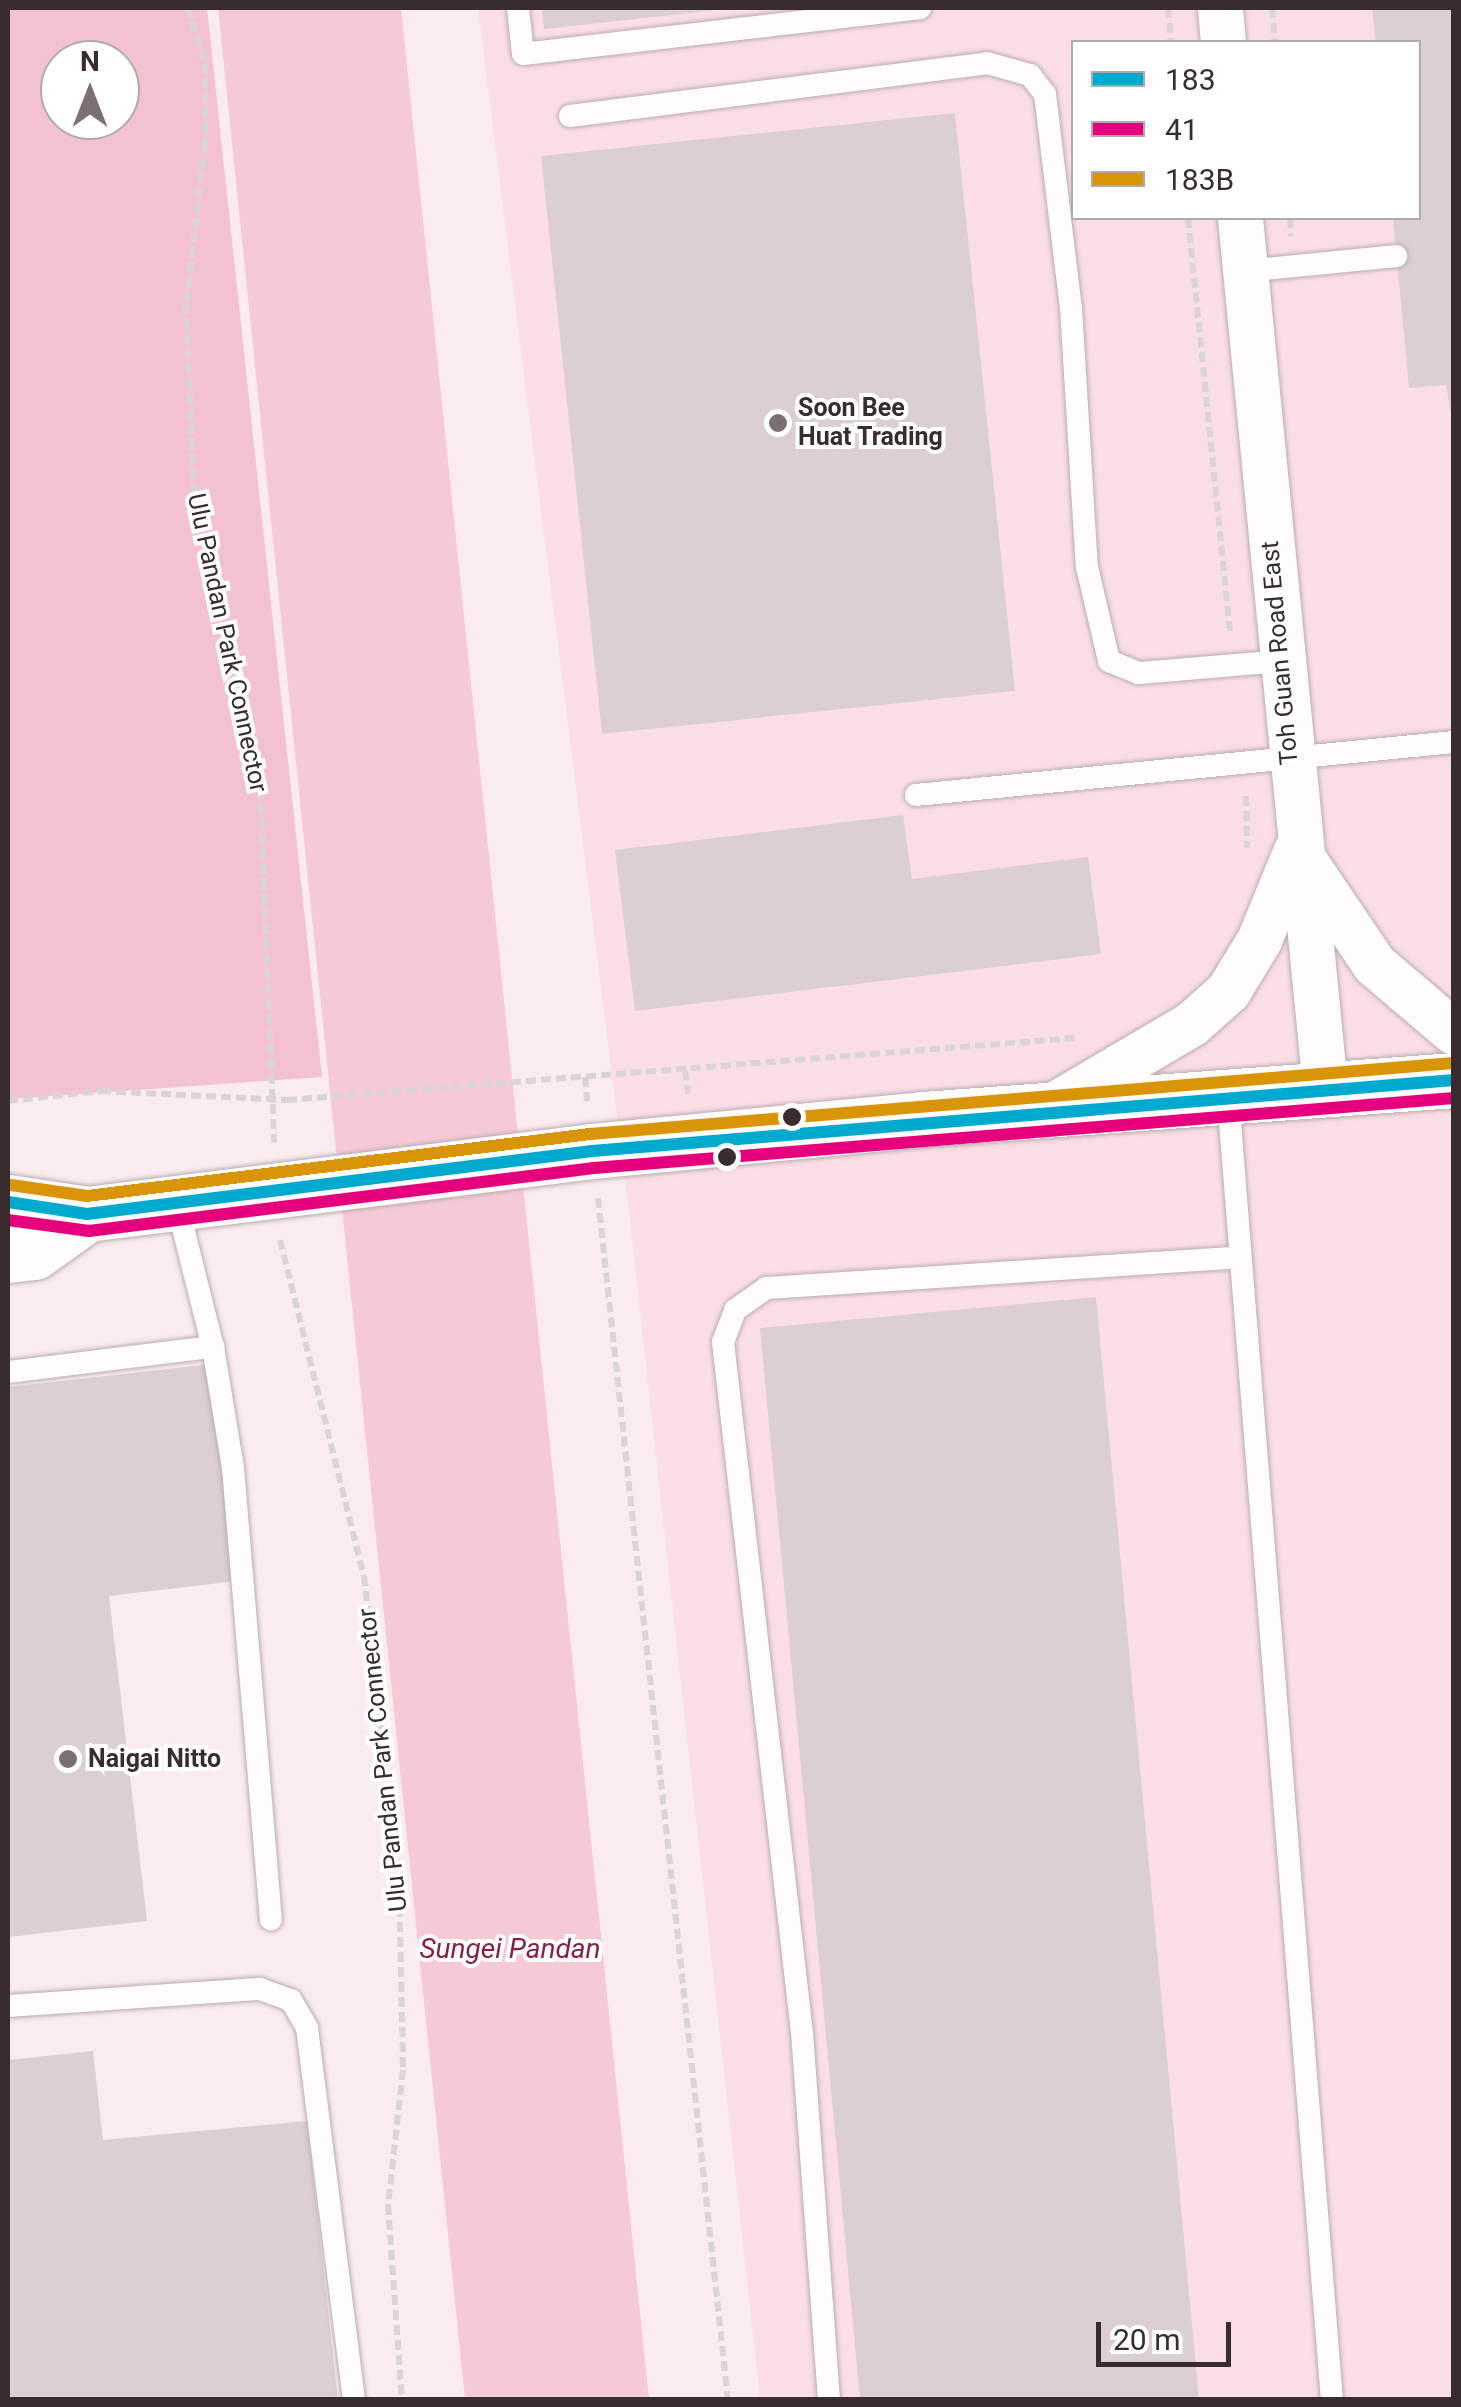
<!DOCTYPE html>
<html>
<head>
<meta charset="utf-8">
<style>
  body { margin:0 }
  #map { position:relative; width:1461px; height:2407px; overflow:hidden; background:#f9ebee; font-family:Roboto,sans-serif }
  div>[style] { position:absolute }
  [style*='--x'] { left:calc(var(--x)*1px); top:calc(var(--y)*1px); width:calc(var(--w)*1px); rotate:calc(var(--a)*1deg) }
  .built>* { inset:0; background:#fbdee5 }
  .green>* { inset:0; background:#f4c2cf }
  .water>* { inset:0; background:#f6cad5 }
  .building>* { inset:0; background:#dbcfd2 }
  .path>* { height:6px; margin-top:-3px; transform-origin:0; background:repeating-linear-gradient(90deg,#d9d4d5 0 10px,transparent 0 15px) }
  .roads { filter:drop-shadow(0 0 2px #b9adb0) drop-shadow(0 0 2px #b9adb0) }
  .service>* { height:22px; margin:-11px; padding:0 11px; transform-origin:11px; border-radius:11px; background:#fefcfc }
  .minor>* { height:45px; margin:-22.5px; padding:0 22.5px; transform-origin:22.5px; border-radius:22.5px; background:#fefcfc }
  .tertiary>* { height:55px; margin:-27.5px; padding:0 27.5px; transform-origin:27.5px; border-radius:27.5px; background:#fefcfc }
  .bus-1>* { height:12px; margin:-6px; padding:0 6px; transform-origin:6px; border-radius:6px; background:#00a9ce }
  .bus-2>* { height:12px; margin:-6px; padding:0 6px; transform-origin:6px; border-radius:6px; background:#e5007d }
  .bus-3>* { height:12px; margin:-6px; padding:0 6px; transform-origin:6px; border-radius:6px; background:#da9407 }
  .dots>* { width:28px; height:28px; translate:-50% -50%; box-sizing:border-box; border:5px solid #fff; border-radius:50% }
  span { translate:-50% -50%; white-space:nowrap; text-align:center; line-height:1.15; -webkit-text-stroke:8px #fff; paint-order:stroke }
  .poi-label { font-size:25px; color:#382c2f; font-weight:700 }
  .left { translate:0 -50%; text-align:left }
  .street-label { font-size:25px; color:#382c2f }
  .water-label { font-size:28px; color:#881f47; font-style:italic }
  .frame { position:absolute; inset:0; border:10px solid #382c2f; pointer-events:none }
  .legend { position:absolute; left:1071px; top:40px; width:350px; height:180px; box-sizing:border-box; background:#fff; border:2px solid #afabac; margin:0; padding:12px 18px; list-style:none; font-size:30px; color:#382c2f }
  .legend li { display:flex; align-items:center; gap:20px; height:50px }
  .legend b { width:50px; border:2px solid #afabac }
  .north { position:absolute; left:40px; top:40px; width:100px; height:100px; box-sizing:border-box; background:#fff; border:2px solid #afabac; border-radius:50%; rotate:0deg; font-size:28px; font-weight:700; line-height:40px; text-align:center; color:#382c2f }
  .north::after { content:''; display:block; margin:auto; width:35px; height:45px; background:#7c6f72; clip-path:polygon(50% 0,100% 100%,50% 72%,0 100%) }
  .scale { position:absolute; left:1096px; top:2322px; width:135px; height:45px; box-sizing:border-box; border:5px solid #382c2f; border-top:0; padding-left:12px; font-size:30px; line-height:35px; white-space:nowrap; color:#382c2f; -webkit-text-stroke:8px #fff; paint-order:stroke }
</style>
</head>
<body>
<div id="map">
  <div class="built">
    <div style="clip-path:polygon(evenodd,478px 8px,1453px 8px,1453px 2399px,760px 2399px,628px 1203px,478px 8px,1074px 42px,1418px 42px,1418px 218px,1074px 218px,1074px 42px)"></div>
  </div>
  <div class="green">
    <div style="clip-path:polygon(evenodd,8px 8px,207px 8px,322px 1077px,8px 1099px,8px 8px,60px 60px,120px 60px,120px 120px,60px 120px,60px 60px)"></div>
  </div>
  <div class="water">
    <div style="clip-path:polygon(218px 8px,401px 8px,649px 2399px,465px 2399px)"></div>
  </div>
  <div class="building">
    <div style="clip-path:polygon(542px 8px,716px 8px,717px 10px,544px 29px)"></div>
    <div style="clip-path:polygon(1372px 8px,1454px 8px,1454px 432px,1446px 385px,1409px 388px,1393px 218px,1418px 218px,1418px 42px,1376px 42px)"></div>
    <div style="clip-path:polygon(955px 113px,1015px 691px,602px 734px,541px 156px)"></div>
    <div style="clip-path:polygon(903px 815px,912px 879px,1088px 857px,1101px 954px,635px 1011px,615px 850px)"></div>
    <div style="clip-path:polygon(1096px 1297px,1199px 2400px,860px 2400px,760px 1328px)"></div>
    <div style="clip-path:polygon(212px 1364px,237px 1581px,109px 1596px,147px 1921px,8px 1937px,8px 1387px)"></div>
    <div style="clip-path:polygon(93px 2051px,103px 2140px,307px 2121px,338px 2400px,8px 2400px,8px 2060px)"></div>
  </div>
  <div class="path">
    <div style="--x:188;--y:8;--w:58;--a:72.8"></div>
    <div style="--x:205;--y:63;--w:80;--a:90"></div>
    <div style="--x:205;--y:143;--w:162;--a:96.7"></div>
    <div style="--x:186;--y:304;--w:189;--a:87.6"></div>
    <div style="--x:194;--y:493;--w:303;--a:77.4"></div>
    <div style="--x:260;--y:789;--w:354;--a:87.7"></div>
    <div style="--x:1168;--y:8;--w:34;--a:85"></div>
    <div style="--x:1272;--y:8;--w:34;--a:85"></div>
    <div style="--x:1188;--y:218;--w:418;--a:84.2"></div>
    <div style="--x:1290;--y:218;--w:18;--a:87"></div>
    <div style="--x:1246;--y:796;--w:52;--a:88.9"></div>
    <div style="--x:685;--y:1070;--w:24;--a:83"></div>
    <div style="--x:585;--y:1077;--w:24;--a:85"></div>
    <div style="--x:8;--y:1101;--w:94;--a:-6.1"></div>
    <div style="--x:101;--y:1091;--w:186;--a:2.8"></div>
    <div style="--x:287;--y:1100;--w:790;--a:-4.5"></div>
    <div style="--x:598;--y:1198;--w:1209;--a:83.83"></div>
    <div style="--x:280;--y:1240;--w:346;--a:76"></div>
    <div style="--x:364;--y:1576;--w:303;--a:83.4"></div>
    <div style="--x:399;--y:1877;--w:193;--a:88.8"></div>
    <div style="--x:403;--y:2070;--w:136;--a:96.3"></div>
    <div style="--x:388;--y:2205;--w:196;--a:85.9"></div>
  </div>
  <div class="roads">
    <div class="service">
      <div style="--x:518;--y:8;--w:46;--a:83.8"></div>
      <div style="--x:523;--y:54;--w:400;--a:-6.6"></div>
      <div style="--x:570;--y:116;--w:420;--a:-7.2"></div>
      <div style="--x:987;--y:63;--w:45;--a:15.6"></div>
      <div style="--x:1030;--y:75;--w:24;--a:52"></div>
      <div style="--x:1045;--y:94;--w:216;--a:83.1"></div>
      <div style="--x:1071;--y:308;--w:259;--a:86.5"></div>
      <div style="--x:1087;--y:567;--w:97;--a:76.8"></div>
      <div style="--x:1109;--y:661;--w:32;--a:22"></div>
      <div style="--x:1139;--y:673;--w:143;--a:-4.8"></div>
      <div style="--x:1244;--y:271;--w:153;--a:-5.6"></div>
      <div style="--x:916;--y:795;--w:541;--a:-5.63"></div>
      <div style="--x:1228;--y:1097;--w:1307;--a:85.44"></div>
      <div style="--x:177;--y:1204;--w:147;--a:75.9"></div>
      <div style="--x:213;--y:1347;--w:123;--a:80.6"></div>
      <div style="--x:233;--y:1468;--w:453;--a:85.2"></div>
      <div style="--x:8;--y:1372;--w:207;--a:-7"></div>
      <div style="--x:8;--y:2006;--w:253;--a:-3.9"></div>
      <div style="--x:260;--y:1989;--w:33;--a:20"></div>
      <div style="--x:291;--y:2000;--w:32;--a:60"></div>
      <div style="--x:307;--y:2028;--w:375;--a:82.8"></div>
      <div style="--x:829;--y:2400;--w:368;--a:-94.2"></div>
      <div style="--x:802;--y:2033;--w:696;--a:-96.52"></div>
      <div style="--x:723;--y:1342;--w:34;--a:-69"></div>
      <div style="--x:735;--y:1310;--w:38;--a:-35"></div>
      <div style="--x:766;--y:1288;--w:475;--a:-3.7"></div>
    </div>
    <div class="minor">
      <div style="--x:1220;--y:8;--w:34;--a:85"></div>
      <div style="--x:1240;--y:218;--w:874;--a:84.42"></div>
      <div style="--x:1306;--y:863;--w:122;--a:56"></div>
      <div style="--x:1374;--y:964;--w:105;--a:40.4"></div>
      <div style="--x:1045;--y:1110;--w:169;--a:-30.5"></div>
      <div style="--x:1191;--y:1024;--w:50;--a:-41.7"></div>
      <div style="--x:1228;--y:991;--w:60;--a:-58.7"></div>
      <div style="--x:1259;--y:940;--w:97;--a:-67.7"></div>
    </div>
    <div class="tertiary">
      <div style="--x:8;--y:1202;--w:80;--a:8.6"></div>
      <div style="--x:87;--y:1214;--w:509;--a:-7.11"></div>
      <div style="--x:592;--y:1151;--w:333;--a:-5.5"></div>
      <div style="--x:923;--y:1119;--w:532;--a:-4.2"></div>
      <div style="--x:8;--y:1255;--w:26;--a:-7"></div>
      <div style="--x:34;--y:1252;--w:65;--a:-35.6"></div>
    </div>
  </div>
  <div class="bus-1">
    <div style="--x:8;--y:1202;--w:80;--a:8.6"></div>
    <div style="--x:87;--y:1214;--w:509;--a:-7.11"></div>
    <div style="--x:592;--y:1151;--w:865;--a:-4.71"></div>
  </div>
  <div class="bus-2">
    <div style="--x:8;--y:1220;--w:82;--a:7.7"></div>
    <div style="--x:89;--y:1231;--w:509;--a:-7.11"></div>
    <div style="--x:594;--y:1168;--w:863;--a:-4.65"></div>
  </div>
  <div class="bus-3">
    <div style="--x:11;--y:1185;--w:77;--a:8.2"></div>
    <div style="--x:87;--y:1196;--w:507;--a:-7.03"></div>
    <div style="--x:590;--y:1134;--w:866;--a:-4.7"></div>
  </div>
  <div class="dots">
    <div style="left:778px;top:423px;background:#7c6f72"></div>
    <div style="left:792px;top:1117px;background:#382c2f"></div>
    <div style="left:727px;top:1157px;background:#382c2f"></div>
    <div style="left:68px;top:1759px;background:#7c6f72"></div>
  </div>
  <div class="poi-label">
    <span class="left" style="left:798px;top:423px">Soon Bee<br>Huat Trading</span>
    <span class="left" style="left:88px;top:1759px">Naigai Nitto</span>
  </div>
  <div class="street-label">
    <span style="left:227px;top:643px;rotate:78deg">Ulu Pandan Park Connector</span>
    <span style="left:1280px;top:653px;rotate:-95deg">Toh Guan Road East</span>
    <span style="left:383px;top:1760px;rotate:-96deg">Ulu Pandan Park Connector</span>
  </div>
  <div class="water-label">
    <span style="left:510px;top:1949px">Sungei Pandan</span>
  </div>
  <div class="frame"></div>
  <ul class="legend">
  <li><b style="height:12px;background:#00a9ce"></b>183</li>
  <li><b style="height:12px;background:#e5007d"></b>41</li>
  <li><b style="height:12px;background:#da9407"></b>183B</li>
  </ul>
  <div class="north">N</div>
  <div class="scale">20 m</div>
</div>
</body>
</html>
